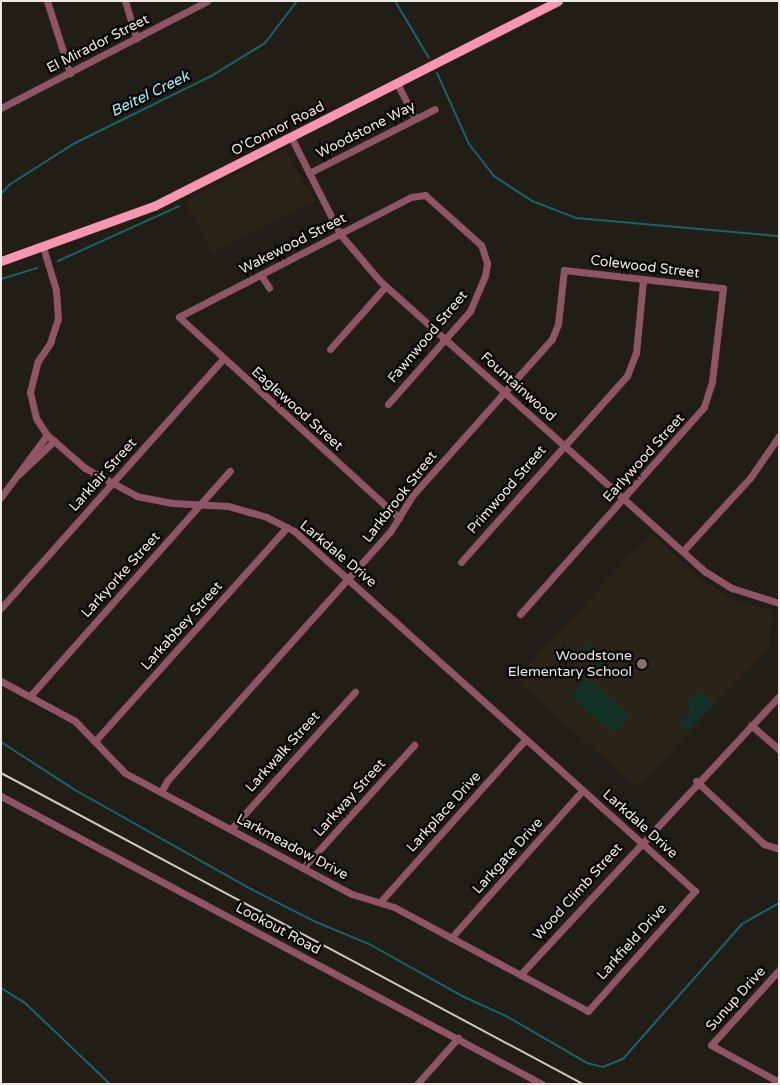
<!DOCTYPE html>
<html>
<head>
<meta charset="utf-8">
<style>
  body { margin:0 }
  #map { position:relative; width:780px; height:1085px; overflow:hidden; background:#211d17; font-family:"Varela Round",sans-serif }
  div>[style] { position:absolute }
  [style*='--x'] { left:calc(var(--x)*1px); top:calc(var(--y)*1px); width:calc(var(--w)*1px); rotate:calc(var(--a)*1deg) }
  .built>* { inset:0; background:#2a2317 }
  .green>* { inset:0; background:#103123 }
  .stream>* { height:2px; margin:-1px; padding:0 1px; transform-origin:1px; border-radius:1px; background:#18666a }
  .minor>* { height:7px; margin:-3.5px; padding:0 3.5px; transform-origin:3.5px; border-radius:3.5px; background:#905565 }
  .major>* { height:9px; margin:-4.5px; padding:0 4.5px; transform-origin:4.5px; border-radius:4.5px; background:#f895b0 }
  .rail>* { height:2px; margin:-1px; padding:0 1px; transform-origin:1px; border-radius:1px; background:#ccc9c3 }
  .dots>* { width:14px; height:14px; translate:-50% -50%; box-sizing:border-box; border:2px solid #090806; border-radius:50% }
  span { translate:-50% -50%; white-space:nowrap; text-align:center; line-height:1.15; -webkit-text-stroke:5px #090806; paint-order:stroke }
  .street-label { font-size:14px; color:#edeae5 }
  .poi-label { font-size:14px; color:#edeae5 }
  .right { translate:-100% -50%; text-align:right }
  .water-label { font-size:15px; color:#96f4f9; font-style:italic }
  .frame { position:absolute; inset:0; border:2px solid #edeae5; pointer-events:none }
</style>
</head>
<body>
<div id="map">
  <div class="built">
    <div style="clip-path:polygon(284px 149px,315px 201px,213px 253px,185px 201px)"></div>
    <div style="clip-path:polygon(651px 533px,706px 583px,739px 602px,772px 610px,769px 649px,636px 787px,515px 679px)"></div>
  </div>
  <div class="green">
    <div style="clip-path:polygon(587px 641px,607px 659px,599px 667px,580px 649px)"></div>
    <div style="clip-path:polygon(587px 677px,630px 716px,613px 734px,571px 696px)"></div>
    <div style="clip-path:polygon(701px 692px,713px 705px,687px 732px,679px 725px,690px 712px,687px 700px)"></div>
  </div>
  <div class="stream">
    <div style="--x:395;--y:1;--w:66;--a:59.2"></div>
    <div style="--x:437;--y:73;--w:78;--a:65.7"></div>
    <div style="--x:469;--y:144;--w:41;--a:52"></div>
    <div style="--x:494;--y:176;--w:45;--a:33.3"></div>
    <div style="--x:532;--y:201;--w:47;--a:21.1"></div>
    <div style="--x:576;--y:218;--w:204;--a:5.1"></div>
    <div style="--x:1;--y:194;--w:12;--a:-48"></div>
    <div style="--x:9;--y:185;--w:76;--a:-32.6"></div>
    <div style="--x:73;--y:144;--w:156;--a:-26.2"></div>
    <div style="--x:213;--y:75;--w:61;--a:-31.6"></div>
    <div style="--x:265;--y:43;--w:53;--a:-52.7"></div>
    <div style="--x:58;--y:261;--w:133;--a:-24.4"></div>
    <div style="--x:1;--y:279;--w:38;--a:-17"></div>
    <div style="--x:1;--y:742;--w:88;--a:33"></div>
    <div style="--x:75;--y:790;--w:202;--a:29.4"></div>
    <div style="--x:251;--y:889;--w:73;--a:26.9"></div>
    <div style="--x:316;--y:922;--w:57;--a:22.5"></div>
    <div style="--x:369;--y:944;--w:107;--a:29.2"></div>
    <div style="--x:462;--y:996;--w:48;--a:24.4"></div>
    <div style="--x:506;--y:1016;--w:94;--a:30.1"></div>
    <div style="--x:587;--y:1063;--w:16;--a:14"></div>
    <div style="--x:603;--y:1067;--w:22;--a:-22"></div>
    <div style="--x:623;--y:1059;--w:180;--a:-48.6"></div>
    <div style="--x:742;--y:924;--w:43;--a:-29.6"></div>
    <div style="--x:1;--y:988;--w:28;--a:32"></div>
    <div style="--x:25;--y:1003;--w:117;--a:43.6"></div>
  </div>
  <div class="minor">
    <div style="--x:47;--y:1;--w:76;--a:72.3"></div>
    <div style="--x:125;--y:1;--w:39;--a:73"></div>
    <div style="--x:397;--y:83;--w:40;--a:63.4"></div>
    <div style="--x:1;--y:108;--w:232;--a:-27.4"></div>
    <div style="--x:291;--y:137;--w:109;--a:63.2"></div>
    <div style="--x:340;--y:234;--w:62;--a:49.6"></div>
    <div style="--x:380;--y:281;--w:437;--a:41.8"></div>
    <div style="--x:706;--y:572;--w:31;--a:32"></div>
    <div style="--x:732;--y:588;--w:49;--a:17.7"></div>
    <div style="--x:309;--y:173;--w:141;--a:-26.9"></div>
    <div style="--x:261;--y:275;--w:15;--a:58"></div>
    <div style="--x:330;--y:349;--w:84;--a:-48.4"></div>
    <div style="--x:388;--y:404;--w:124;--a:-48.6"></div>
    <div style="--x:470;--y:311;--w:38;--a:-67"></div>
    <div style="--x:485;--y:276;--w:13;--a:-81"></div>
    <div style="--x:487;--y:263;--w:19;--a:-108"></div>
    <div style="--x:481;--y:245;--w:75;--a:-138.2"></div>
    <div style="--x:425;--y:195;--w:14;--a:172"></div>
    <div style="--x:411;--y:197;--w:261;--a:152.7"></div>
    <div style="--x:179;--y:317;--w:298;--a:42.4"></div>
    <div style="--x:18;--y:475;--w:50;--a:-43.4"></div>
    <div style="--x:1;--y:497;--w:77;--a:-53.4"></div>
    <div style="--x:683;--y:551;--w:99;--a:-47.5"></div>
    <div style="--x:750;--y:478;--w:51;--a:-55.4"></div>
    <div style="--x:461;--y:562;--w:249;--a:-48.3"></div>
    <div style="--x:627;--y:376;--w:25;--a:-69"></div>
    <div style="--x:636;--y:353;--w:73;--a:-84.5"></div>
    <div style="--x:1;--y:608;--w:334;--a:-48.3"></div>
    <div style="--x:1;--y:681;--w:84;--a:28.4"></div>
    <div style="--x:75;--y:721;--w:72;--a:46.1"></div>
    <div style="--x:125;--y:773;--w:257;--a:28.1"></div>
    <div style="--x:352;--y:894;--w:44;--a:17.2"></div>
    <div style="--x:394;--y:907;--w:220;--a:28.2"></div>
    <div style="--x:588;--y:1011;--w:161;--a:-48.3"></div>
    <div style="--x:695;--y:891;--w:539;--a:-138.08"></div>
    <div style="--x:294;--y:531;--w:30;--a:-153"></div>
    <div style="--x:267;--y:517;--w:41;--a:-164.2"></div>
    <div style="--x:228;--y:506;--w:56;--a:-176.9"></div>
    <div style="--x:172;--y:503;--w:36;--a:-169"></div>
    <div style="--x:137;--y:496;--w:59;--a:-151.7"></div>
    <div style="--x:85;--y:468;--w:50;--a:-139"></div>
    <div style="--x:47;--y:435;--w:20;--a:-123"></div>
    <div style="--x:36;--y:418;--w:27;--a:-103"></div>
    <div style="--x:30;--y:392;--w:32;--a:-76"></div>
    <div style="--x:38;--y:361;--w:22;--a:-56"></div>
    <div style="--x:50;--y:343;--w:25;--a:-72"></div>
    <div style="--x:58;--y:319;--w:29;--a:-94"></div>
    <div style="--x:56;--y:290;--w:45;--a:-106.8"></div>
    <div style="--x:30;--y:696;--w:301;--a:-48.4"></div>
    <div style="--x:751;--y:725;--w:37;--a:41"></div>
    <div style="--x:96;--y:740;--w:286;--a:-48.1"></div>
    <div style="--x:696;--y:781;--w:93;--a:42.8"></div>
    <div style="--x:764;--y:844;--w:16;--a:18"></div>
    <div style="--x:161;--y:792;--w:13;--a:-61"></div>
    <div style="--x:167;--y:781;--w:334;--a:-48.2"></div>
    <div style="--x:390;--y:532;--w:42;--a:-58.6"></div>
    <div style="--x:412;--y:496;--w:210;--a:-48.3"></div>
    <div style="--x:552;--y:339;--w:16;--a:-68"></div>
    <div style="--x:558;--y:324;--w:54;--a:-83.7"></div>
    <div style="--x:564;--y:270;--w:160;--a:6.5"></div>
    <div style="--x:723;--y:288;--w:95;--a:96.7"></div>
    <div style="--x:712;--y:382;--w:26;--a:108"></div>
    <div style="--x:704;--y:407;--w:277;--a:131.6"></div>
    <div style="--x:1;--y:796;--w:613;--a:28.03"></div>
    <div style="--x:231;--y:829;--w:185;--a:-47.9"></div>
    <div style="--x:303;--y:868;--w:166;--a:-47.9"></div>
    <div style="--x:381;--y:901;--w:217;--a:-48.2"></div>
    <div style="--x:451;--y:938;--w:198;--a:-48.3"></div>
    <div style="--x:779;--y:970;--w:101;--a:132.2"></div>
    <div style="--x:711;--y:1045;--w:77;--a:28.6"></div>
    <div style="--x:520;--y:975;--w:381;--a:-47.1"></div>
    <div style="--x:417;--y:1084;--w:62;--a:-48.3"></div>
  </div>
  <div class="major">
    <div style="--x:1;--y:261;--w:163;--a:-19.8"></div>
    <div style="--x:154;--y:206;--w:453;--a:-26.9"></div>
  </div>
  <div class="rail">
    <div style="--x:1;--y:773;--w:660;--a:28.12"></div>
  </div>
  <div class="dots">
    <div style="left:642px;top:664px;background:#8d6e63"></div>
  </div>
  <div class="street-label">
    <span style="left:98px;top:44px;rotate:-27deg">El Mirador Street</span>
    <span style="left:278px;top:129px;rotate:-27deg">O'Connor Road</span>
    <span style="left:366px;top:130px;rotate:-27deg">Woodstone Way</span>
    <span style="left:293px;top:244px;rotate:-27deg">Wakewood Street</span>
    <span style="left:645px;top:267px;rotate:7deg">Colewood Street</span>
    <span style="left:428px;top:337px;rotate:-50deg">Fawnwood Street</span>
    <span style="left:518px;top:387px;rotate:42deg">Fountainwood</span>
    <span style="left:297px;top:409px;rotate:42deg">Eaglewood Street</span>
    <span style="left:644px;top:458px;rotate:-48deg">Earlywood Street</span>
    <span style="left:103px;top:475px;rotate:-48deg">Larklair Street</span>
    <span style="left:507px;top:490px;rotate:-49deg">Primwood Street</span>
    <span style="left:400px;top:497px;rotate:-52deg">Larkbrook Street</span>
    <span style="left:338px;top:554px;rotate:40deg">Larkdale Drive</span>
    <span style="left:121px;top:575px;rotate:-48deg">Larkyorke Street</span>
    <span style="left:182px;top:626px;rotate:-48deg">Larkabbey Street</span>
    <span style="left:283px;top:752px;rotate:-48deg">Larkwalk Street</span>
    <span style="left:350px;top:798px;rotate:-48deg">Larkway Street</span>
    <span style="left:444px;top:812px;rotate:-48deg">Larkplace Drive</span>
    <span style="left:640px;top:824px;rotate:42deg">Larkdale Drive</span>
    <span style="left:292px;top:847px;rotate:28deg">Larkmeadow Drive</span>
    <span style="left:508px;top:856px;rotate:-48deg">Larkgate Drive</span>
    <span style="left:578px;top:892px;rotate:-48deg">Wood Climb Street</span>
    <span style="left:278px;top:929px;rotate:28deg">Lookout Road</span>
    <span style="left:632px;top:942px;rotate:-48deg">Larkfield Drive</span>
    <span style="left:736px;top:999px;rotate:-48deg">Sunup Drive</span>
  </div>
  <div class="poi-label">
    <span class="right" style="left:632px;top:664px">Woodstone<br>Elementary School</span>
  </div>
  <div class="water-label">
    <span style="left:150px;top:94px;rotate:-26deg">Beitel Creek</span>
  </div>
  <div class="frame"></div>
</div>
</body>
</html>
